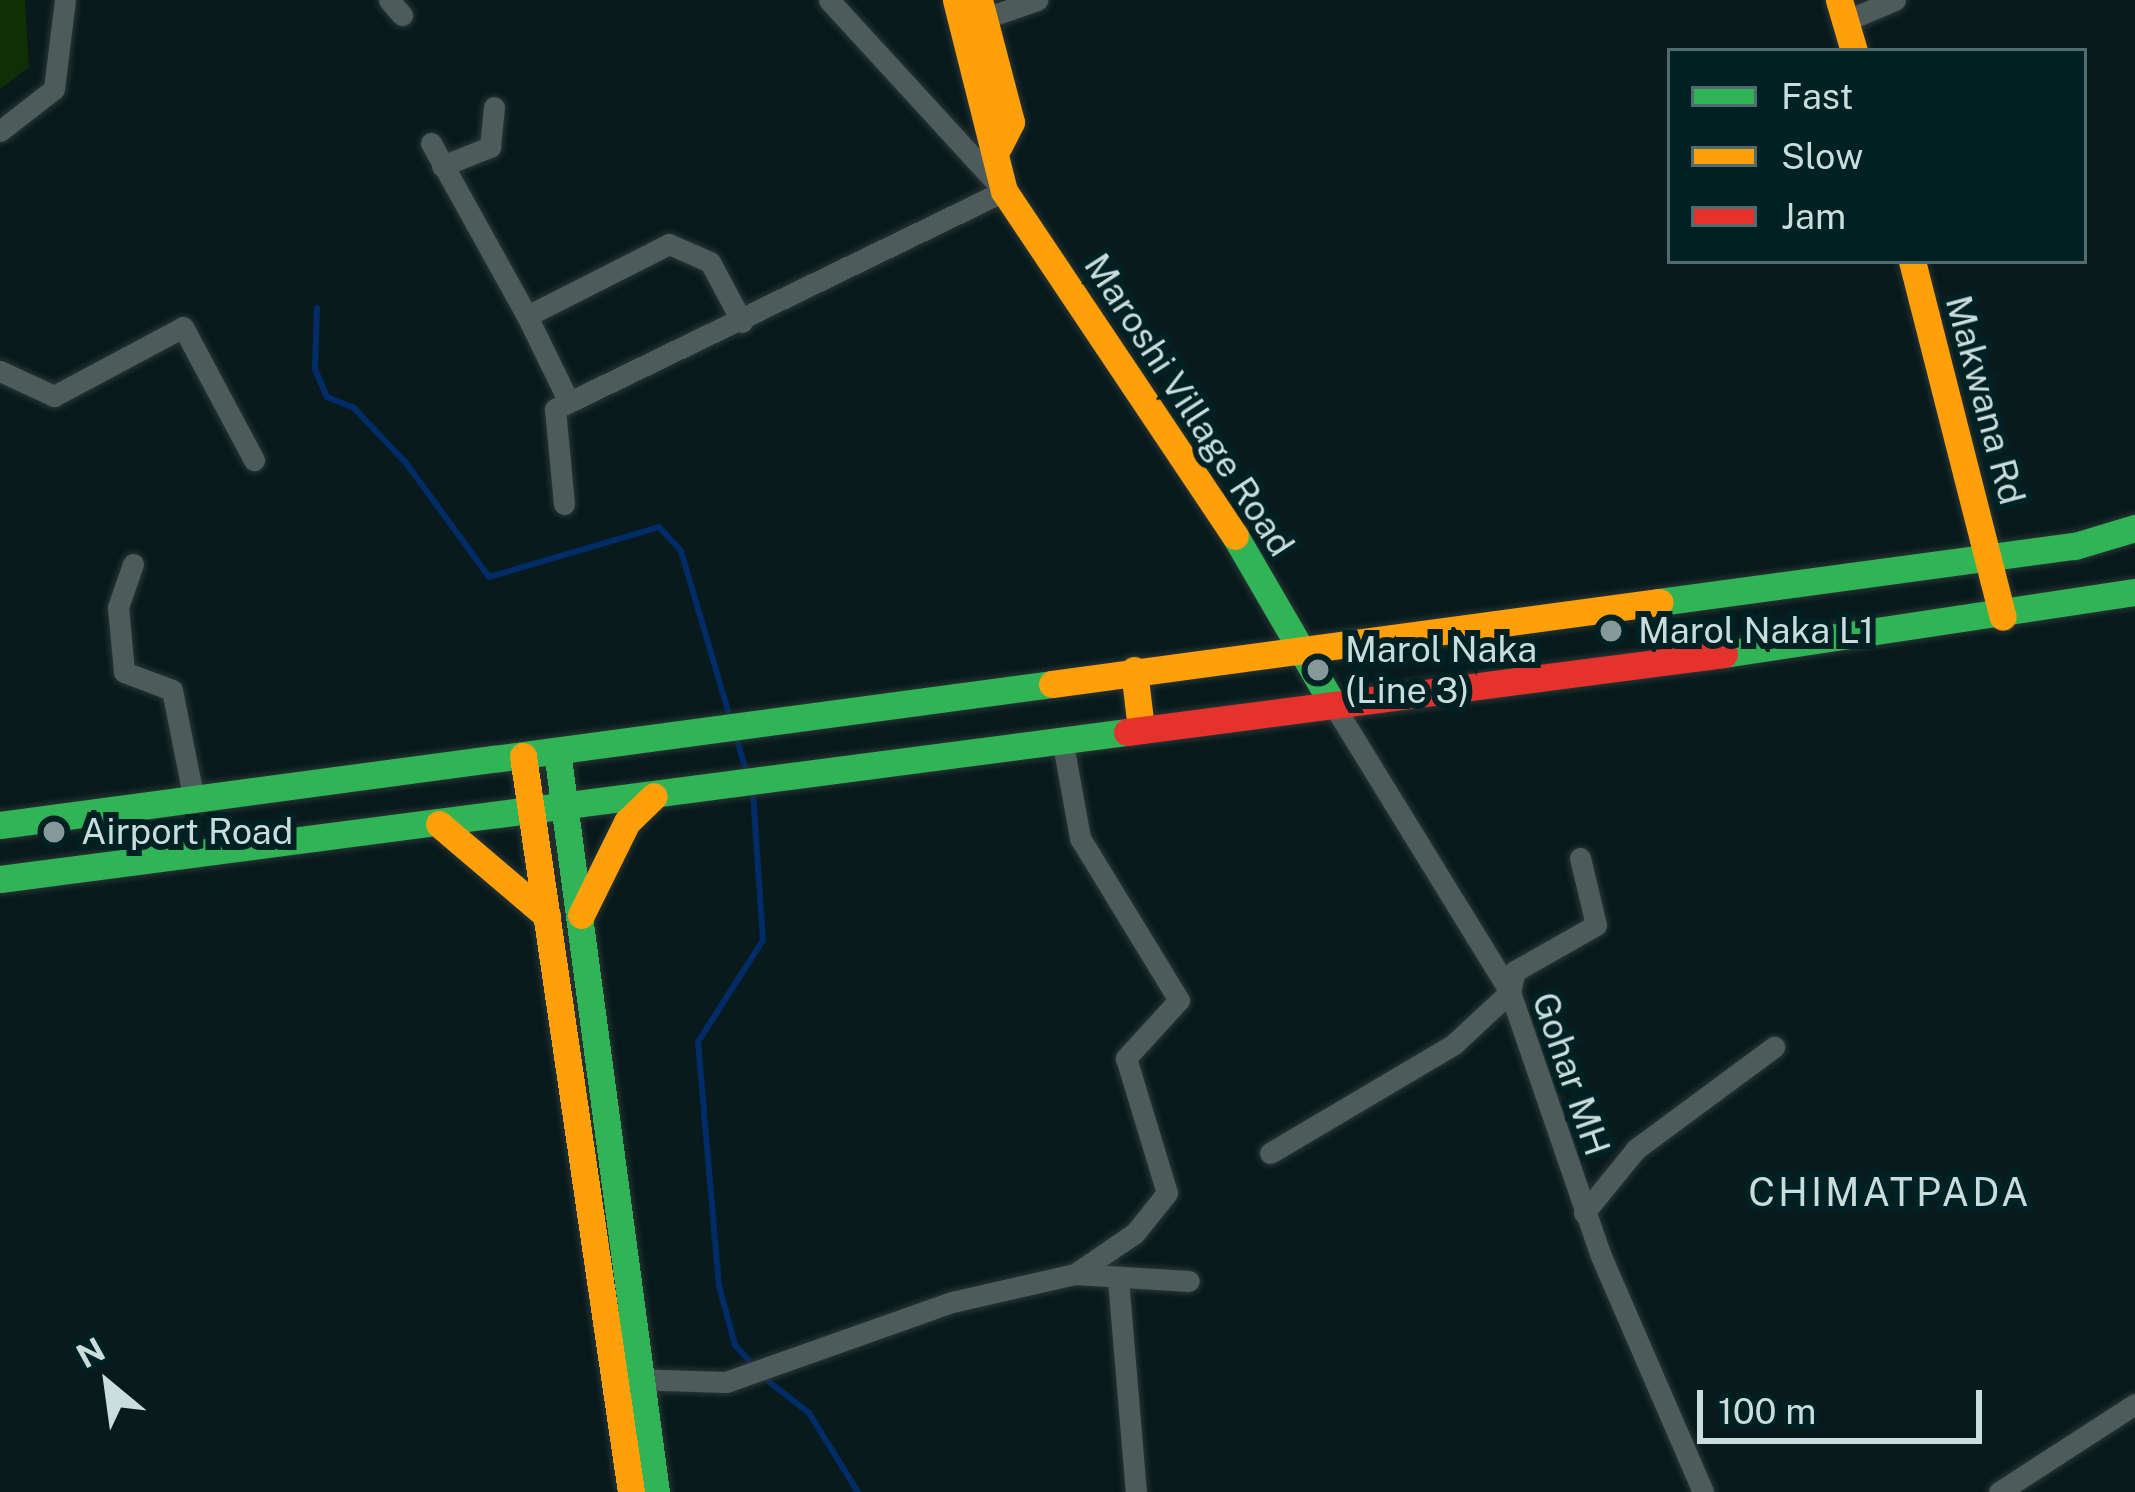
<!DOCTYPE html>
<html>
<head>
<meta charset="utf-8">
<style>
  body { margin:0 }
  #map { position:relative; width:2135px; height:1492px; overflow:hidden; background:#081a1b; font-family:"Public Sans",sans-serif }
  div>[style] { position:absolute }
  [style*='--x'] { left:calc(var(--x)*1px); top:calc(var(--y)*1px); width:calc(var(--w)*1px); rotate:calc(var(--a)*1deg) }
  .green>* { inset:0; background:#0f3004 }
  .stream>* { height:6px; margin:-3px; padding:0 3px; transform-origin:3px; border-radius:3px; background:#012c68 }
  .roads { filter:drop-shadow(0 0 3px #293535) drop-shadow(0 0 3px #293535) }
  .street>* { height:21px; margin:-10.5px; padding:0 10.5px; transform-origin:10.5px; border-radius:10.5px; background:#4d5b5b }
  .fast>* { height:27px; margin:-13.5px; padding:0 13.5px; transform-origin:13.5px; border-radius:13.5px; background:#30b455 }
  .slow>* { height:27px; margin:-13.5px; padding:0 13.5px; transform-origin:13.5px; border-radius:13.5px; background:#ff9f0a }
  .jam>* { height:27px; margin:-13.5px; padding:0 13.5px; transform-origin:13.5px; border-radius:13.5px; background:#e5322d }
  .dots>* { width:33px; height:33px; translate:-50% -50%; box-sizing:border-box; border:6px solid #002123; border-radius:50% }
  span { translate:-50% -50%; white-space:nowrap; text-align:center; line-height:1.15; -webkit-text-stroke:12px #002123; paint-order:stroke }
  .street-label { font-size:36px; color:#cadddd }
  .poi-label { font-size:36px; color:#cadddd }
  .left { translate:0 -50%; text-align:left }
  .neighbourhood-label { font-size:39px; color:#cadddd; letter-spacing:3px }
  .legend { position:absolute; left:1667px; top:48px; width:420px; height:216px; box-sizing:border-box; background:#002123; border:3px solid #516c6d; margin:0; padding:15px 21px; list-style:none; font-size:36px; color:#cadddd }
  .legend li { display:flex; align-items:center; gap:24px; height:60px }
  .legend b { width:60px; border:3px solid #516c6d }
  .north { position:absolute; left:48px; top:1324px; width:120px; height:120px; -webkit-text-stroke:9px #002123; paint-order:stroke; rotate:331deg; font-size:33px; font-weight:700; line-height:48px; text-align:center; color:#cadddd }
  .north::after { content:''; display:block; margin:auto; width:42px; height:54px; background:#cadddd; clip-path:polygon(50% 0,100% 100%,50% 72%,0 100%) }
  .scale { position:absolute; left:1697px; top:1390px; width:285px; height:54px; box-sizing:border-box; border:6px solid #cadddd; border-top:0; padding-left:15px; font-size:36px; line-height:42px; white-space:nowrap; color:#cadddd; -webkit-text-stroke:9px #002123; paint-order:stroke }
</style>
</head>
<body>
<div id="map">
  <div class="green">
    <div style="clip-path:polygon(0 0,25px 0,29px 67px,0 89px)"></div>
  </div>
  <div class="stream">
    <div style="--x:317;--y:308;--w:61;--a:91.9"></div>
    <div style="--x:315;--y:369;--w:30;--a:67"></div>
    <div style="--x:327;--y:397;--w:29;--a:22"></div>
    <div style="--x:354;--y:408;--w:76;--a:46.6"></div>
    <div style="--x:406;--y:463;--w:141;--a:53.9"></div>
    <div style="--x:489;--y:577;--w:177;--a:-16.4"></div>
    <div style="--x:659;--y:527;--w:33;--a:47"></div>
    <div style="--x:681;--y:551;--w:174;--a:73.6"></div>
    <div style="--x:736;--y:736;--w:35;--a:74"></div>
    <div style="--x:753;--y:794;--w:146;--a:86.1"></div>
    <div style="--x:763;--y:940;--w:121;--a:122.5"></div>
    <div style="--x:698;--y:1042;--w:245;--a:85.1"></div>
    <div style="--x:719;--y:1286;--w:61;--a:74.8"></div>
    <div style="--x:735;--y:1345;--w:28;--a:48"></div>
    <div style="--x:762;--y:1376;--w:60;--a:38.2"></div>
    <div style="--x:809;--y:1413;--w:93;--a:58.2"></div>
  </div>
  <div class="roads">
    <div class="street">
      <div style="--x:389;--y:0;--w:20;--a:49"></div>
      <div style="--x:1845;--y:21;--w:54;--a:-22.8"></div>
      <div style="--x:974;--y:22;--w:67;--a:-19.2"></div>
      <div style="--x:0;--y:131;--w:68;--a:-37.9"></div>
      <div style="--x:54;--y:89;--w:90;--a:-83"></div>
      <div style="--x:431;--y:143;--w:198;--a:61"></div>
      <div style="--x:527;--y:316;--w:159;--a:-26.9"></div>
      <div style="--x:669;--y:244;--w:45;--a:23.7"></div>
      <div style="--x:710;--y:262;--w:68;--a:61.9"></div>
      <div style="--x:442;--y:166;--w:52;--a:-21.6"></div>
      <div style="--x:490;--y:147;--w:40;--a:-84.3"></div>
      <div style="--x:527;--y:316;--w:96;--a:64"></div>
      <div style="--x:0;--y:371;--w:60;--a:24.8"></div>
      <div style="--x:54;--y:396;--w:146;--a:-28.1"></div>
      <div style="--x:183;--y:327;--w:151;--a:61.9"></div>
      <div style="--x:564;--y:504;--w:95;--a:-95.4"></div>
      <div style="--x:555;--y:409;--w:499;--a:-25.9"></div>
      <div style="--x:1004;--y:191;--w:259;--a:-132.5"></div>
      <div style="--x:133;--y:564;--w:46;--a:109.2"></div>
      <div style="--x:118;--y:607;--w:65;--a:84.7"></div>
      <div style="--x:124;--y:672;--w:51;--a:20.6"></div>
      <div style="--x:172;--y:690;--w:112;--a:78.7"></div>
      <div style="--x:1331;--y:701;--w:342;--a:58.4"></div>
      <div style="--x:1510;--y:992;--w:279;--a:71"></div>
      <div style="--x:1601;--y:1256;--w:257;--a:66.6"></div>
      <div style="--x:1063;--y:744;--w:96;--a:79.7"></div>
      <div style="--x:1080;--y:838;--w:190;--a:58.6"></div>
      <div style="--x:1179;--y:1000;--w:79;--a:132.4"></div>
      <div style="--x:1126;--y:1058;--w:141;--a:73.1"></div>
      <div style="--x:1167;--y:1193;--w:51;--a:128.7"></div>
      <div style="--x:1135;--y:1233;--w:73;--a:145.7"></div>
      <div style="--x:1270;--y:1153;--w:214;--a:-30.6"></div>
      <div style="--x:1454;--y:1044;--w:76;--a:-42.9"></div>
      <div style="--x:1510;--y:992;--w:22;--a:-77"></div>
      <div style="--x:1515;--y:971;--w:93;--a:-29.6"></div>
      <div style="--x:1596;--y:925;--w:69;--a:-103.4"></div>
      <div style="--x:1584;--y:1213;--w:82;--a:-50.9"></div>
      <div style="--x:1636;--y:1149;--w:172;--a:-36.5"></div>
      <div style="--x:1118;--y:1279;--w:214;--a:85.2"></div>
      <div style="--x:630;--y:1379;--w:96;--a:1.8"></div>
      <div style="--x:726;--y:1382;--w:240;--a:-19.5"></div>
      <div style="--x:952;--y:1302;--w:126;--a:-12.8"></div>
      <div style="--x:1075;--y:1274;--w:114;--a:3.5"></div>
      <div style="--x:1999;--y:1492;--w:162;--a:-32.9"></div>
    </div>
    <div class="fast">
      <div style="--x:1235;--y:536;--w:191;--a:59.8"></div>
      <div style="--x:1659;--y:602;--w:420;--a:-7.7"></div>
      <div style="--x:2075;--y:546;--w:63;--a:-16.7"></div>
      <div style="--x:1724;--y:654;--w:416;--a:-8.6"></div>
      <div style="--x:557;--y:751;--w:748;--a:82.39"></div>
      <div style="--x:0;--y:825;--w:1061;--a:-7.63"></div>
      <div style="--x:0;--y:879;--w:1137;--a:-7.43"></div>
    </div>
    <div class="slow">
      <div style="--x:956;--y:0;--w:197;--a:75.9"></div>
      <div style="--x:1004;--y:191;--w:415;--a:56.2"></div>
      <div style="--x:979;--y:0;--w:126;--a:75.3"></div>
      <div style="--x:1011;--y:122;--w:27;--a:117"></div>
      <div style="--x:1839;--y:0;--w:53;--a:73.6"></div>
      <div style="--x:1912;--y:261;--w:367;--a:75.7"></div>
      <div style="--x:1134;--y:670;--w:59;--a:83.2"></div>
      <div style="--x:1052;--y:684;--w:613;--a:-7.69"></div>
      <div style="--x:523;--y:756;--w:744;--a:81.65"></div>
      <div style="--x:439;--y:824;--w:142;--a:40.4"></div>
      <div style="--x:581;--y:915;--w:104;--a:-63.7"></div>
      <div style="--x:627;--y:822;--w:37;--a:-44"></div>
    </div>
    <div class="jam">
      <div style="--x:1127;--y:732;--w:602;--a:-7.44"></div>
    </div>
  </div>
  <div class="dots">
    <div style="left:1611px;top:631px;background:#869999"></div>
    <div style="left:1318px;top:670px;background:#869999"></div>
    <div style="left:54px;top:832px;background:#869999"></div>
  </div>
  <div class="street-label">
    <span style="left:1985px;top:400px;rotate:75deg">Makwana Rd</span>
    <span style="left:1189px;top:405px;rotate:57deg">Maroshi Village Road</span>
    <span style="left:1571px;top:1074px;rotate:71deg">Gohar MH</span>
  </div>
  <div class="poi-label">
    <span class="left" style="left:1638px;top:631px">Marol Naka L1</span>
    <span class="left" style="left:1345px;top:670px">Marol Naka<br>(Line 3)</span>
    <span class="left" style="left:81px;top:832px">Airport Road</span>
  </div>
  <div class="neighbourhood-label">
    <span style="left:1890px;top:1192px">CHIMATPADA</span>
  </div>
  <ul class="legend">
  <li><b style="height:15px;background:#30b455"></b>Fast</li>
  <li><b style="height:15px;background:#ff9f0a"></b>Slow</li>
  <li><b style="height:15px;background:#e5322d"></b>Jam</li>
  </ul>
  <div class="north">N</div>
  <div class="scale">100 m</div>
</div>
</body>
</html>
